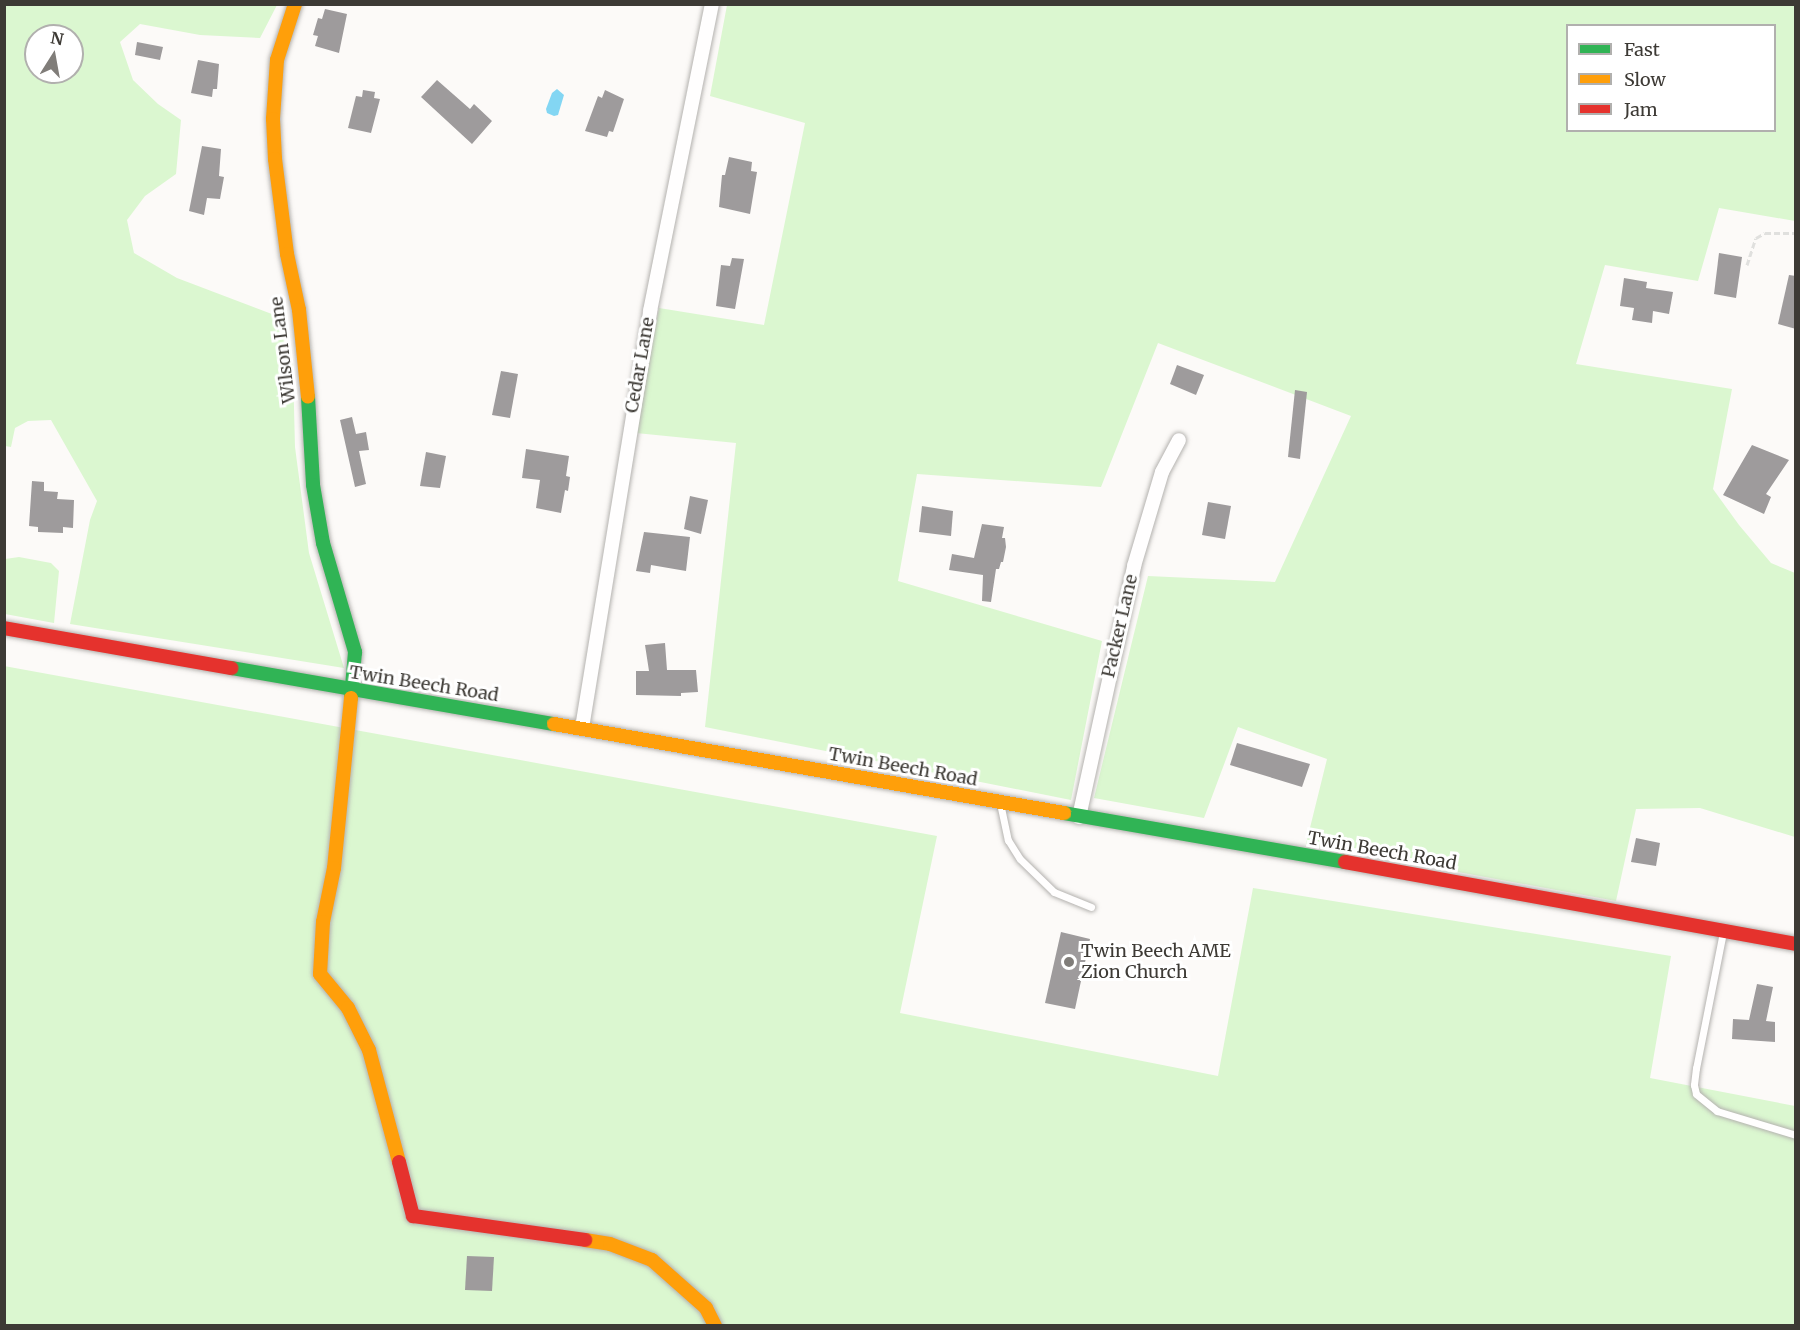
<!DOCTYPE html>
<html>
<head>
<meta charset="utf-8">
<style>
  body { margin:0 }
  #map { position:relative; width:1800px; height:1330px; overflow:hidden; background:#fcfaf8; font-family:Merriweather,serif }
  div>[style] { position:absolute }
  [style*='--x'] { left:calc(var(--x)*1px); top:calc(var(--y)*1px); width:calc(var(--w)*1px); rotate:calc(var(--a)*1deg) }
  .green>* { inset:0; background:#dbf7d0 }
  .water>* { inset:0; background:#83d6f3 }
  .building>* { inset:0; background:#9e9b9c }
  .path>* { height:3px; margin-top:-1.5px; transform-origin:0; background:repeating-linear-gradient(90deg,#e0e0de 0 6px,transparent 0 9px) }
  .roads { filter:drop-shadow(0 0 2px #b4b2af) drop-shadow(0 0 2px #b4b2af) }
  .lane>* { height:7px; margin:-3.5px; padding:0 3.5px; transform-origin:3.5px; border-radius:3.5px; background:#fffefe }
  .street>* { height:14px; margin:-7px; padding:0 7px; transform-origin:7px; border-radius:7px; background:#fffefe }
  .fast>* { height:14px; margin:-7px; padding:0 7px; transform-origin:7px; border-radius:7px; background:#30b455 }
  .slow>* { height:14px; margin:-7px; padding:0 7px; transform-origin:7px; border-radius:7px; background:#ff9f0a }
  .jam>* { height:14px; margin:-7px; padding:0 7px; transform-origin:7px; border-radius:7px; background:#e5322d }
  .dots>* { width:16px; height:16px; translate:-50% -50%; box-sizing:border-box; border:3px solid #fff; border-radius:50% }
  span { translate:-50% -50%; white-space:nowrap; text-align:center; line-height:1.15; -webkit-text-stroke:6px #fff; paint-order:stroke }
  .street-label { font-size:18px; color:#3d3a35 }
  .poi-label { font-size:18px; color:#3d3a35 }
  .left { translate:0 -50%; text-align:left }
  .frame { position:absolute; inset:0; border:6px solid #3d3a35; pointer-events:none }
  .legend { position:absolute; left:1566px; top:24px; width:210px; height:108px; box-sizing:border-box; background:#fff; border:2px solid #b1b0ae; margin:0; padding:8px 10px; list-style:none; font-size:18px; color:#3d3a35 }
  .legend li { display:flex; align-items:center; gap:12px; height:30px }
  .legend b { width:30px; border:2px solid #b1b0ae }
  .north { position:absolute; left:24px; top:24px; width:60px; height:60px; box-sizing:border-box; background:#fff; border:2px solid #b1b0ae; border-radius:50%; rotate:11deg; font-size:16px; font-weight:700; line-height:24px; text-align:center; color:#3d3a35 }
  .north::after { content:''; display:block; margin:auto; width:21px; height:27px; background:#807d79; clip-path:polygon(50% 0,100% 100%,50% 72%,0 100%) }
</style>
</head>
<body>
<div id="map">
  <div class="green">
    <div style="clip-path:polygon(evenodd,5px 4px,277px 5px,260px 38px,200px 35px,140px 24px,120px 42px,133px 80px,158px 104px,181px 120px,176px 174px,145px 196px,127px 220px,134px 253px,177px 278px,285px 319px,293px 368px,295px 447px,309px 553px,344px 668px,70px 624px,90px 520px,97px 501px,51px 420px,28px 421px,15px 428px,11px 447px,5px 446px,5px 4px,36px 36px,72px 36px,72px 72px,36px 72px,36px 36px)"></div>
    <div style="clip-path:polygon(evenodd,727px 5px,1795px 5px,1795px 221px,1719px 208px,1698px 281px,1605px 265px,1576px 364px,1732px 389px,1713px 489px,1739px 525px,1771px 563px,1795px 573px,1795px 837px,1700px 808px,1636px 809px,1616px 901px,1306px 844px,1327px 759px,1238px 727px,1204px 818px,1094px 798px,1148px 576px,1275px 582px,1351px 416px,1158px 343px,1101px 487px,917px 474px,898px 581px,1102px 641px,1071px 800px,705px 727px,736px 443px,636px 433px,659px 308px,764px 325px,805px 123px,710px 96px,727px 5px,1568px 26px,1774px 26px,1774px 130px,1568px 130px,1568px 26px)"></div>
    <div style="clip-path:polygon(19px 557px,51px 563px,59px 571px,54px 623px,5px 614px,5px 559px)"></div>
    <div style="clip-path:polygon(4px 666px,937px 836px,900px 1013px,1218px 1076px,1253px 888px,1671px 956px,1650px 1078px,1795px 1106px,1795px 1325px,5px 1325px)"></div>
  </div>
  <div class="water">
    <div style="clip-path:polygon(557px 89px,564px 95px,558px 115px,554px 116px,547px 113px,546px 109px,552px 93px)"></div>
  </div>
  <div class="building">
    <div style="clip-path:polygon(325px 9px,347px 14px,339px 53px,315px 46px,318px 36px,313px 35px,318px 18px,322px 19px)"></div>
    <div style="clip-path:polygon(137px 42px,163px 47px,160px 60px,135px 55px)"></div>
    <div style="clip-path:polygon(198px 60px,219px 64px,217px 89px,213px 89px,212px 97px,191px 93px)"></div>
    <div style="clip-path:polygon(437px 80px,470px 109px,474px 104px,492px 121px,472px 144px,421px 97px)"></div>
    <div style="clip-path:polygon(363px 90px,375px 92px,374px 98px,380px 99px,371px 133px,348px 128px,356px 96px,362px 97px)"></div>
    <div style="clip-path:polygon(605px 90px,624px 99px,613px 132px,609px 131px,607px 137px,585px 131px,598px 96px,602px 98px)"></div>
    <div style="clip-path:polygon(202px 146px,221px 149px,219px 176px,224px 177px,220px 199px,207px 198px,204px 215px,189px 211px)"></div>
    <div style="clip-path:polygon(729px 157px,752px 162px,751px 171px,757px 172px,750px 214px,719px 207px,722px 175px,725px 175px)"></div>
    <div style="clip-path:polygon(1719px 253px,1742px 257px,1736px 298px,1714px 294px)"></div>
    <div style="clip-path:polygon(732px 258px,744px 259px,735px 309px,716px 306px,721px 265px,730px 266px)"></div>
    <div style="clip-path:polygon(1789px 275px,1796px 276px,1796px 329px,1778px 324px)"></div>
    <div style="clip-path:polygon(1624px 278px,1647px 282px,1646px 288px,1673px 292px,1669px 314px,1653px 311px,1652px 323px,1632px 320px,1634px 308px,1620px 306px)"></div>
    <div style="clip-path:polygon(1177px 365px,1204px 375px,1196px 395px,1170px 384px)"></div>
    <div style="clip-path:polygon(501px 371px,518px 374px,510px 418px,492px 415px)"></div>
    <div style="clip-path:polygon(1295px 390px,1307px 392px,1300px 459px,1288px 457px)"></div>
    <div style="clip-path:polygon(352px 417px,356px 434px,366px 432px,369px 450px,359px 451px,366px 484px,355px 487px,340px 420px)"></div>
    <div style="clip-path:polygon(1752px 445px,1789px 460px,1766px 494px,1771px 497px,1764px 514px,1723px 495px)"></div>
    <div style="clip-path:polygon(526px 449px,569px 456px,566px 476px,570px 477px,568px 491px,565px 490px,561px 513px,536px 508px,540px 480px,522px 478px)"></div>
    <div style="clip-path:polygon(426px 452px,446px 456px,440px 488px,420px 486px)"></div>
    <div style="clip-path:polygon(32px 481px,44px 482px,44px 491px,58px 492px,57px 499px,74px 500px,73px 528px,63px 527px,63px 533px,38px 532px,38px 527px,29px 526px)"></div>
    <div style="clip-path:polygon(690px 496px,708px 500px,701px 534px,684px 529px)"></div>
    <div style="clip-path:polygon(1208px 502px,1231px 506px,1225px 539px,1202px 535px)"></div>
    <div style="clip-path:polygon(922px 506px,953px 511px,951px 536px,919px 532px)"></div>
    <div style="clip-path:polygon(982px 524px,1004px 527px,1002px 538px,1005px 538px,1006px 547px,1003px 562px,1001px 562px,999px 569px,996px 569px,991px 602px,982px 601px,983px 575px,949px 570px,952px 554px,974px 558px)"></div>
    <div style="clip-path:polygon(644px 532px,690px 537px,686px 571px,651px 565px,650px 573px,636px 571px)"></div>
    <div style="clip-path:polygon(665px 643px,667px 670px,696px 670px,698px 692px,681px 693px,681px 696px,636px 695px,636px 671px,649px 671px,645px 645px)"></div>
    <div style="clip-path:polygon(1237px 743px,1310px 764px,1302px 787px,1230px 765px)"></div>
    <div style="clip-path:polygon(1636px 838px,1660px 843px,1656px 866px,1631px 862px)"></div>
    <div style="clip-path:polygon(1061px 932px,1090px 939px,1075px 1009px,1045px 1003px)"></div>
    <div style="clip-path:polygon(1757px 984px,1773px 987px,1766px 1021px,1775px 1022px,1775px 1042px,1732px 1039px,1733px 1019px,1749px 1020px)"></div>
    <div style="clip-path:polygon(467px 1256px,494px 1257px,492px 1291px,465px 1290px)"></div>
  </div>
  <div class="path">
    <div style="--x:1747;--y:265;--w:28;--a:-72"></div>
    <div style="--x:1756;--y:238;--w:10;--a:-29"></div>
    <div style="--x:1765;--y:233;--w:31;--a:0"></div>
  </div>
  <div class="roads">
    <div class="lane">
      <div style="--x:1000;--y:803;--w:38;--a:78"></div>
      <div style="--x:1008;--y:840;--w:22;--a:58"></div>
      <div style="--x:1020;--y:859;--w:47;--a:44.1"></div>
      <div style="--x:1054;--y:892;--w:40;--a:22"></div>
      <div style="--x:1723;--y:932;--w:139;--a:101.2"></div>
      <div style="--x:1696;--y:1068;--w:17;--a:97"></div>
      <div style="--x:1694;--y:1085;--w:9;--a:77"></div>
      <div style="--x:1696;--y:1094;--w:27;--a:39"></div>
      <div style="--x:1717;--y:1111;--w:83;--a:16.9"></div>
    </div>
    <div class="street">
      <div style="--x:582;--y:728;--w:423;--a:-80.7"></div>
      <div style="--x:650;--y:311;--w:313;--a:-78.6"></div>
      <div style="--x:1079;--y:817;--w:257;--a:-77.6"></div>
      <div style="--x:1134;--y:566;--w:98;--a:-73.4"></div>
      <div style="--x:1162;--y:472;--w:36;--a:-62"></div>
    </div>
    <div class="fast">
      <div style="--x:308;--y:397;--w:88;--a:86.7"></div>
      <div style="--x:313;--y:485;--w:59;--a:80.2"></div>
      <div style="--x:323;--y:543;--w:114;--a:73.6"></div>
      <div style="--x:355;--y:652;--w:46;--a:95"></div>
      <div style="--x:232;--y:668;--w:327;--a:9.9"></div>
      <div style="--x:1064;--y:813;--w:285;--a:9.9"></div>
    </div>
    <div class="slow">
      <div style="--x:295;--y:4;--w:59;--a:107.8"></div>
      <div style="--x:277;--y:60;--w:59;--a:93.9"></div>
      <div style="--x:273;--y:119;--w:40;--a:87.1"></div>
      <div style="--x:275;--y:159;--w:96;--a:82.8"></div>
      <div style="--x:287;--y:254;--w:57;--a:77.9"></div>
      <div style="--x:299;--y:310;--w:87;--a:84.1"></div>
      <div style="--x:351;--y:698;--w:171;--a:95.7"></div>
      <div style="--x:334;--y:868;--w:55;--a:101.5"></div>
      <div style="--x:323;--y:922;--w:52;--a:93.3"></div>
      <div style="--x:320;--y:974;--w:44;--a:50.5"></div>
      <div style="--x:348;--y:1008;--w:47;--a:63.4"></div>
      <div style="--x:369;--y:1050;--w:116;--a:75"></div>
      <div style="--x:554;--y:724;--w:518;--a:9.9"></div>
      <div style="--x:585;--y:1240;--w:25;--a:9"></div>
      <div style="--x:610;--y:1244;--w:45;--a:20.9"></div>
      <div style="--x:652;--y:1260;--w:72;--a:41.6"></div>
      <div style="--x:706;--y:1308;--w:20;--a:63"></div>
    </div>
    <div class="jam">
      <div style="--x:4;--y:628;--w:231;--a:10"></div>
      <div style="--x:1345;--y:862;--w:458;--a:10.3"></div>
      <div style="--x:399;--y:1162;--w:56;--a:75.5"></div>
      <div style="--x:413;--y:1216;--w:174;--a:7.9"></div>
    </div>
  </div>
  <div class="dots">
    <div style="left:1069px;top:962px;background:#807d79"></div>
  </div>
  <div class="street-label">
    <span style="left:283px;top:350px;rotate:-97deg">Wilson Lane</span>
    <span style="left:640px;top:365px;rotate:-80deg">Cedar Lane</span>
    <span style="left:1120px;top:626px;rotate:-77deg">Packer Lane</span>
    <span style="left:424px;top:684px;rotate:9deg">Twin Beech Road</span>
    <span style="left:903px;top:767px;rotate:10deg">Twin Beech Road</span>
    <span style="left:1382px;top:851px;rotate:10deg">Twin Beech Road</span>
  </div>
  <div class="poi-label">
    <span class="left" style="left:1081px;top:962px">Twin Beech AME<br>Zion Church</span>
  </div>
  <div class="frame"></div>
  <ul class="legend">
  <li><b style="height:8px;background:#30b455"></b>Fast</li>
  <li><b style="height:8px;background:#ff9f0a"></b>Slow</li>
  <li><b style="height:8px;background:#e5322d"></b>Jam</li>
  </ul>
  <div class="north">N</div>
</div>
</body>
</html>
